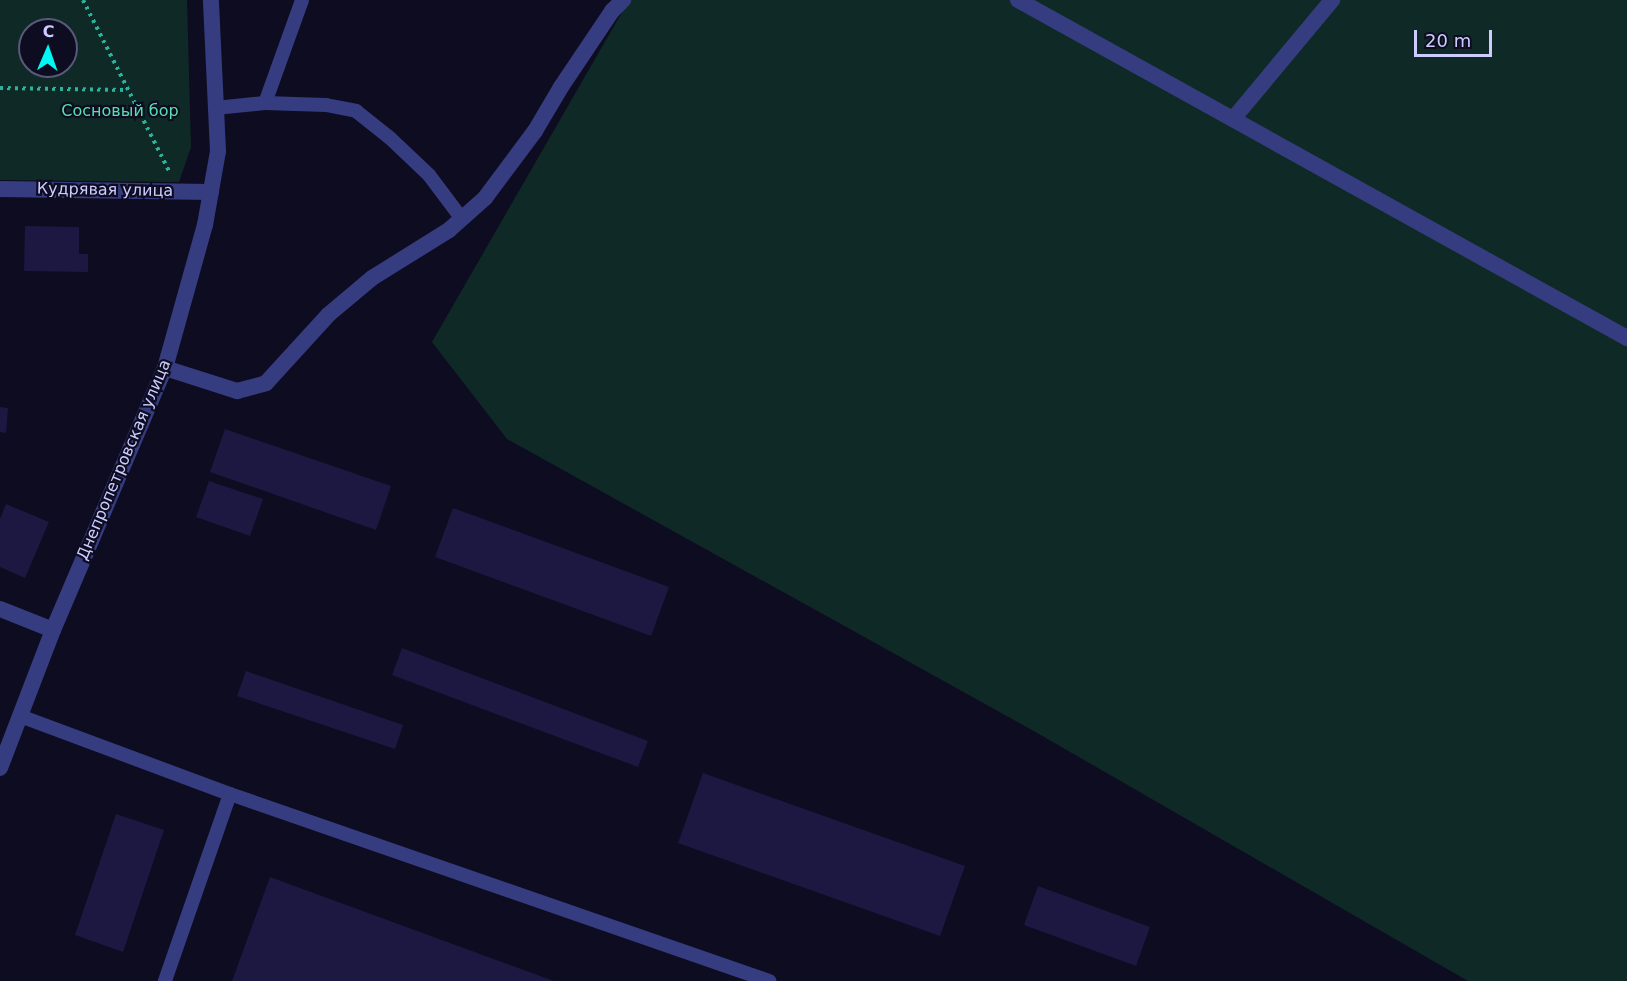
<!DOCTYPE html>
<html>
<head>
<meta charset="utf-8">
<style>
  body { margin:0 }
  #map { position:relative; width:1627px; height:981px; overflow:hidden; background:#0d0c20; font-family:"DejaVu Sans",sans-serif }
  div>[style] { position:absolute }
  [style*='--x'] { left:calc(var(--x)*1px); top:calc(var(--y)*1px); width:calc(var(--w)*1px); rotate:calc(var(--a)*1deg) }
  .green>* { inset:0; background:#0f2a26 }
  .building>* { inset:0; background:#1c1842 }
  .path>* { height:4px; margin-top:-2px; transform-origin:0; background:repeating-linear-gradient(90deg,#2bb39b 0 3px,transparent 0 7.5px) }
  .service>* { height:14px; margin:-7px; padding:0 7px; transform-origin:7px; border-radius:7px; background:#363c80 }
  .minor>* { height:16px; margin:-8px; padding:0 8px; transform-origin:8px; border-radius:8px; background:#363c80 }
  .tertiary>* { height:16px; margin:-8px; padding:0 8px; transform-origin:8px; border-radius:8px; background:#363c80 }
  span { translate:-50% -50%; white-space:nowrap; text-align:center; line-height:1.15; -webkit-text-stroke:4.5px #0d0c20; paint-order:stroke }
  .park-label { font-size:16px; color:#56e1ae }
  .street-label { font-size:16px; color:#ccf }
  .north { position:absolute; left:18px; top:18px; width:60px; height:60px; box-sizing:border-box; background:#0d0c20; border:2px solid #595979; border-radius:50%; rotate:2deg; font-size:16px; font-weight:700; line-height:24px; text-align:center; color:#ccf }
  .north::after { content:''; display:block; margin:auto; width:21px; height:27px; background:#00f7f3; clip-path:polygon(50% 0,100% 100%,50% 72%,0 100%) }
  .scale { position:absolute; left:1414px; top:30px; width:78px; height:27px; box-sizing:border-box; border:3px solid #ccf; border-top:0; padding-left:8px; font-size:18px; line-height:21px; white-space:nowrap; color:#ccf; -webkit-text-stroke:4px #0d0c20; paint-order:stroke }
</style>
</head>
<body>
<div id="map">
  <div class="green">
    <div style="clip-path:polygon(evenodd,0 0,187px 0,191px 147px,179px 182px,0 180px,0 0,30px 30px,66px 30px,66px 66px,30px 66px,30px 30px)"></div>
    <div style="clip-path:polygon(629px 0,1627px 0,1627px 981px,1468px 981px,1032px 730px,507px 439px,432px 342px)"></div>
  </div>
  <div class="building">
    <div style="clip-path:polygon(25px 226px,79px 227px,79px 254px,88px 254px,88px 272px,24px 271px)"></div>
    <div style="clip-path:polygon(0 407px,8px 408px,6px 433px,0 432px)"></div>
    <div style="clip-path:polygon(225px 429px,391px 486px,376px 530px,210px 472px)"></div>
    <div style="clip-path:polygon(209px 481px,263px 499px,250px 536px,196px 517px)"></div>
    <div style="clip-path:polygon(6px 504px,49px 522px,25px 578px,0 567px,0 519px)"></div>
    <div style="clip-path:polygon(453px 508px,669px 587px,651px 636px,435px 557px)"></div>
    <div style="clip-path:polygon(402px 648px,648px 741px,638px 767px,392px 675px)"></div>
    <div style="clip-path:polygon(246px 671px,403px 725px,395px 749px,237px 696px)"></div>
    <div style="clip-path:polygon(703px 773px,965px 866px,940px 936px,678px 843px)"></div>
    <div style="clip-path:polygon(116px 814px,164px 830px,123px 952px,75px 935px)"></div>
    <div style="clip-path:polygon(270px 877px,554px 981px,232px 981px)"></div>
    <div style="clip-path:polygon(1038px 886px,1150px 927px,1136px 966px,1024px 925px)"></div>
  </div>
  <div class="path">
    <div style="--x:83;--y:0;--w:191;--a:63.3"></div>
    <div style="--x:0;--y:88;--w:127;--a:0.9"></div>
  </div>
  <div class="service">
    <div style="--x:265;--y:103;--w:109;--a:-70.2"></div>
    <div style="--x:215;--y:108;--w:50;--a:-5.7"></div>
    <div style="--x:265;--y:103;--w:61;--a:1.9"></div>
    <div style="--x:326;--y:105;--w:31;--a:11"></div>
    <div style="--x:356;--y:111;--w:43;--a:38.5"></div>
    <div style="--x:390;--y:138;--w:54;--a:43.5"></div>
    <div style="--x:429;--y:175;--w:55;--a:53.1"></div>
    <div style="--x:20;--y:716;--w:224;--a:20.4"></div>
    <div style="--x:230;--y:794;--w:198;--a:109.2"></div>
    <div style="--x:230;--y:794;--w:571;--a:19.13"></div>
  </div>
  <div class="minor">
    <div style="--x:1233;--y:119;--w:155;--a:-50.2"></div>
    <div style="--x:0;--y:189;--w:211;--a:0.8"></div>
    <div style="--x:0;--y:609;--w:57;--a:21.6"></div>
  </div>
  <div class="tertiary">
    <div style="--x:1018;--y:0;--w:697;--a:29.03"></div>
    <div style="--x:165;--y:368;--w:76;--a:17.7"></div>
    <div style="--x:237;--y:391;--w:30;--a:-15"></div>
    <div style="--x:266;--y:383;--w:92;--a:-47.6"></div>
    <div style="--x:328;--y:315;--w:57;--a:-40.1"></div>
    <div style="--x:372;--y:278;--w:91;--a:-31.9"></div>
    <div style="--x:449;--y:230;--w:48;--a:-41.6"></div>
    <div style="--x:485;--y:198;--w:84;--a:-53.3"></div>
    <div style="--x:535;--y:131;--w:51;--a:-59.4"></div>
    <div style="--x:561;--y:87;--w:92;--a:-56.1"></div>
    <div style="--x:612;--y:11;--w:16;--a:-45"></div>
    <div style="--x:0;--y:768;--w:148;--a:-69"></div>
    <div style="--x:53;--y:630;--w:285;--a:-66.9"></div>
    <div style="--x:165;--y:368;--w:148;--a:-74.4"></div>
    <div style="--x:205;--y:225;--w:75;--a:-80"></div>
    <div style="--x:218;--y:151;--w:151;--a:-92.7"></div>
  </div>
  <div class="park-label">
    <span style="left:120px;top:111px">Сосновый бор</span>
  </div>
  <div class="street-label">
    <span style="left:105px;top:190px;rotate:1deg">Кудрявая улица</span>
    <span style="left:124px;top:460px;rotate:-67deg">Днепропетровская улица</span>
  </div>
  <div class="north">С</div>
  <div class="scale">20 m</div>
</div>
</body>
</html>
